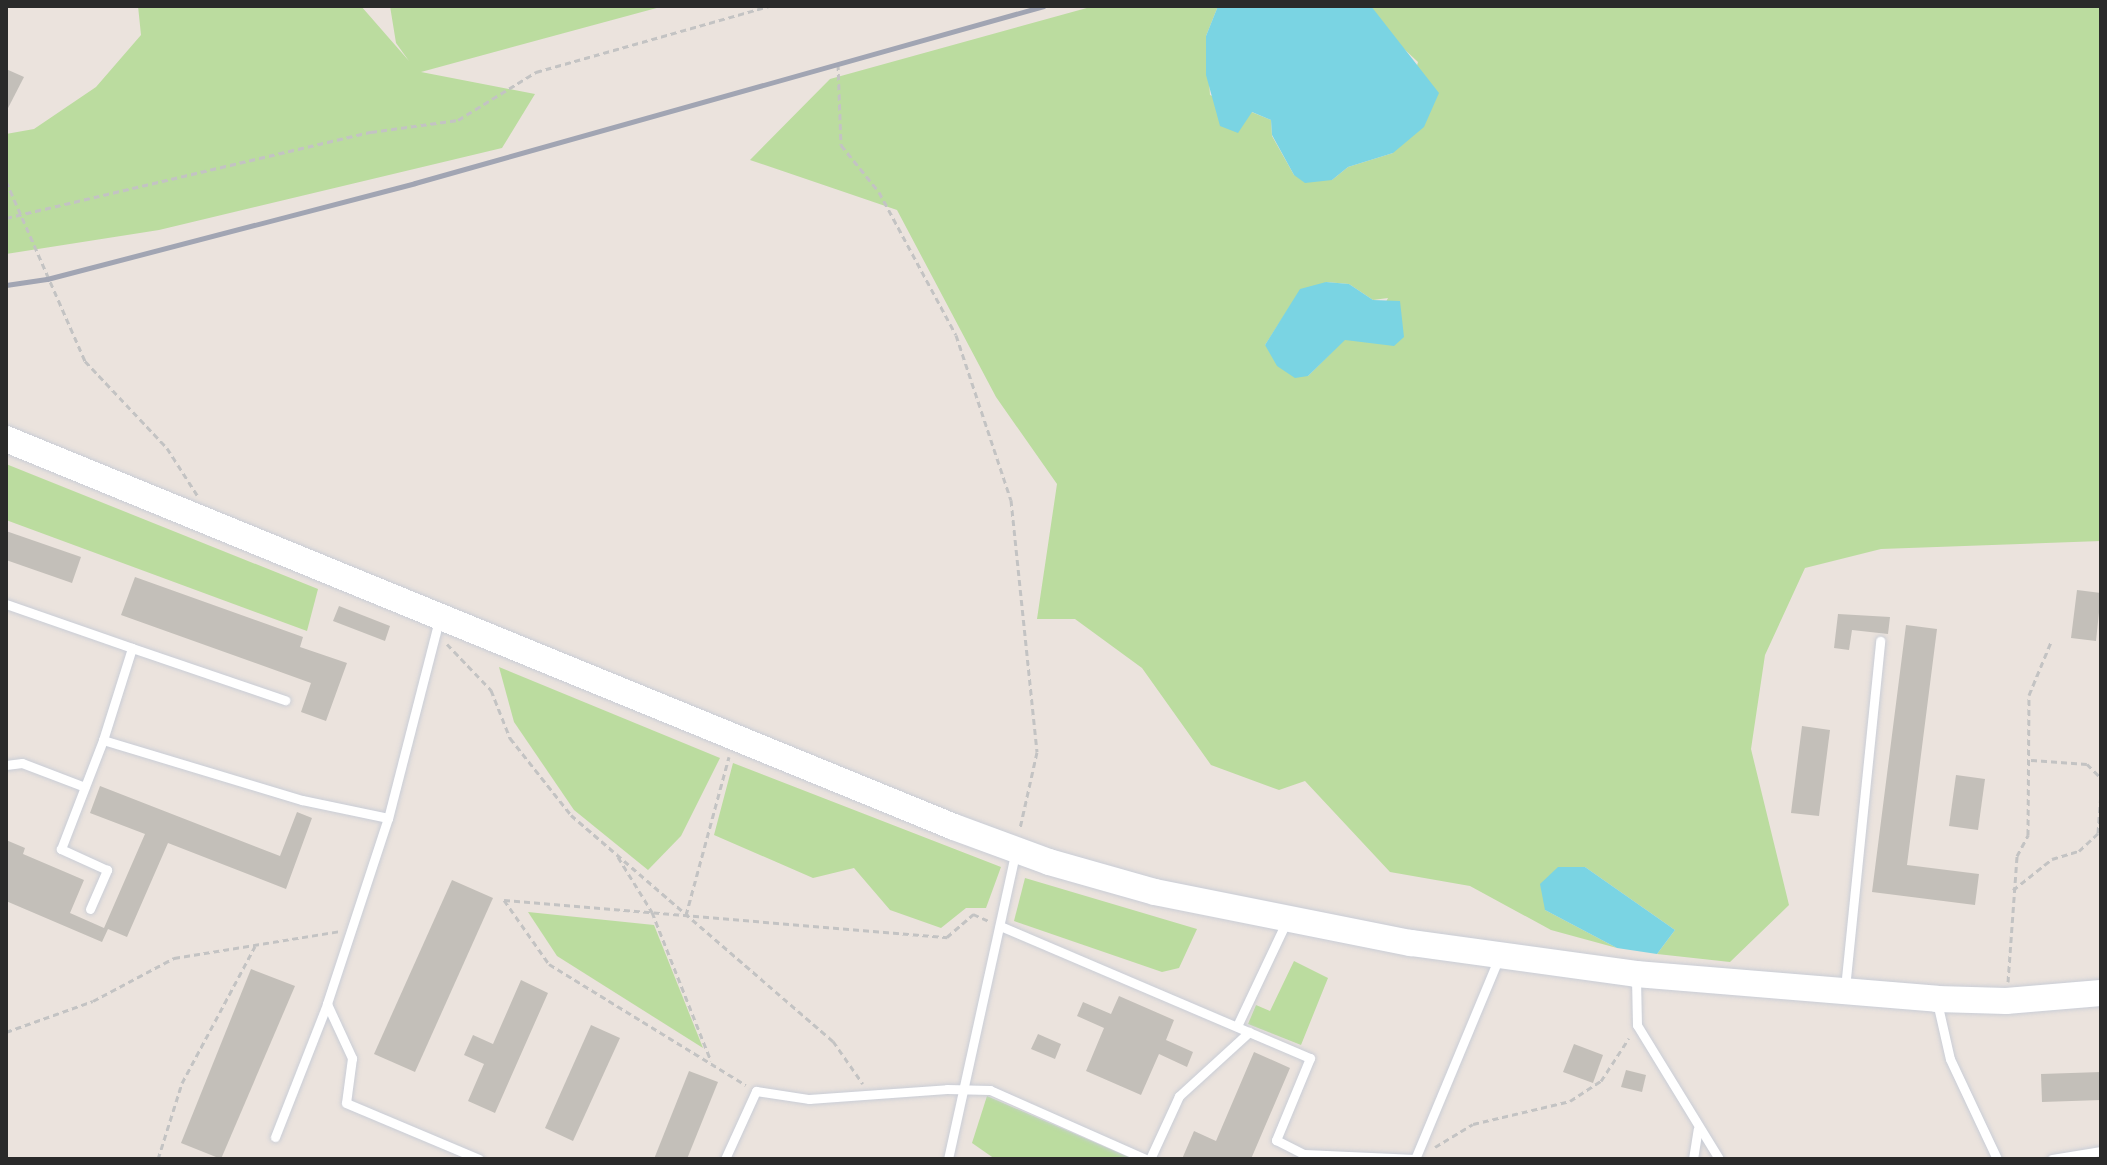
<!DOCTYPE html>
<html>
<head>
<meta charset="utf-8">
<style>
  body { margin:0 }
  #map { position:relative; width:2107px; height:1165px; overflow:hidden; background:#ebe3dd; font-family:Arial,sans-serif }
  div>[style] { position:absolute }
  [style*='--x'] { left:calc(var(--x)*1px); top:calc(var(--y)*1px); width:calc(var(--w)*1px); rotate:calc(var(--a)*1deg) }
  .green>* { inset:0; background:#bbdc9f }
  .water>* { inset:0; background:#7ad4e3 }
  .building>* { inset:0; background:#c3bfb9 }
  .path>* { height:3px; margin-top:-1.5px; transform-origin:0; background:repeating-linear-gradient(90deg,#c3c3c3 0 6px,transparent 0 10px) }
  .roads { filter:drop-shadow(0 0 2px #c9cdd6) drop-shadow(0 0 2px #c9cdd6) }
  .lane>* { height:9px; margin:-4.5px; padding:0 4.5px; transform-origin:4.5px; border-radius:4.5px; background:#fff }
  .secondary>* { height:26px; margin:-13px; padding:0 13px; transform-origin:13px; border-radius:13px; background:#fff }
  .rail>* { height:5px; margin:-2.5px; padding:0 2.5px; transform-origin:2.5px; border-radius:2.5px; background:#a1a5b3 }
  span { translate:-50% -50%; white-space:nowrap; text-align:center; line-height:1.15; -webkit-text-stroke:8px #fff; paint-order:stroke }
  .frame { position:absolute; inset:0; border:8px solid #2a2a2a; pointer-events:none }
</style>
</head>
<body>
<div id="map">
  <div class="green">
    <div style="clip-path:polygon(138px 6px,361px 6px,409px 61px,396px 43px,390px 6px,664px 6px,421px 72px,535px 94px,502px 148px,159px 230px,6px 254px,6px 134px,34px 129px,96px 87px,141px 35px)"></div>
    <div style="clip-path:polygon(evenodd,1094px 6px,1218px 6px,1206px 36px,1210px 95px,1271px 120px,1272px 136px,1294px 175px,1332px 180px,1348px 167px,1393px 153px,1418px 62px,1387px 33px,1371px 6px,2101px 6px,2101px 541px,1881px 549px,1805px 568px,1765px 655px,1751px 749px,1789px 905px,1730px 962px,1657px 954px,1675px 930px,1585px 867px,1545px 910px,1617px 948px,1551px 930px,1470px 886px,1390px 872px,1305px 781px,1279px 790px,1211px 765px,1142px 668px,1075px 619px,1037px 619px,1057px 484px,996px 397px,897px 210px,750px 160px,830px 79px,1094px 6px,1326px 282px,1349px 284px,1373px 300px,1388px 298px,1366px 340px,1344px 340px,1308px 376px,1265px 345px,1287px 311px,1326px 282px)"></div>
    <div style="clip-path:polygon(6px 464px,318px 589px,307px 631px,6px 520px)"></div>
    <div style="clip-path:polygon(499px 667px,720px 758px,681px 836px,648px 870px,574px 810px,514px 722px)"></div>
    <div style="clip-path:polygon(733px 763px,1001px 867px,986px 908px,966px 908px,941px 928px,890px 910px,854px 868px,813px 878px,714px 835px)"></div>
    <div style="clip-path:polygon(1025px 878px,1197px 929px,1179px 968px,1162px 972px,1014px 921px)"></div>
    <div style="clip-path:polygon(528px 912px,654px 925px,703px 1048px,557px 956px)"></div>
    <div style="clip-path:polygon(1294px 961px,1328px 978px,1301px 1045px,1248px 1024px,1256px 1005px,1270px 1011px)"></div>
    <div style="clip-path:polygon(987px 1096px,1133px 1159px,995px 1159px,972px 1143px)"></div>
  </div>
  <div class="water">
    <div style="clip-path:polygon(1218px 6px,1371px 6px,1439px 93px,1424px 127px,1393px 153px,1348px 167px,1332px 180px,1305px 183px,1294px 175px,1272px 135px,1271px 120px,1252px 112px,1238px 133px,1220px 126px,1206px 75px,1206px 36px)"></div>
    <div style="clip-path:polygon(1326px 282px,1349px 284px,1373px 300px,1400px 301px,1404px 337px,1394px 346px,1345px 340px,1308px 376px,1295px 378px,1277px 366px,1265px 345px,1300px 289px)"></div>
    <div style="clip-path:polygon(1558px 867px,1585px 867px,1675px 930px,1657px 954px,1617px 948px,1545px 910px,1540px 884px)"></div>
  </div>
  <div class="building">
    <div style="clip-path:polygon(6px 69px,24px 77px,6px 112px)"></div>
    <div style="clip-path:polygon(6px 531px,81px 557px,72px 583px,6px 560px)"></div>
    <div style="clip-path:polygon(135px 577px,303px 637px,300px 647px,347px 663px,326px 721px,301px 712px,311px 683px,121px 615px)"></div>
    <div style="clip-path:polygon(2077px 590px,2101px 593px,2096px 641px,2071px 638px)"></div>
    <div style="clip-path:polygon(339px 606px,390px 626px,385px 641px,333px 621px)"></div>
    <div style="clip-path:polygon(1838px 614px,1890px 617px,1888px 634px,1852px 630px,1849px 650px,1834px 648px)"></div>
    <div style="clip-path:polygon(1906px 625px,1937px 629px,1907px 865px,1979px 874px,1975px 905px,1872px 892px)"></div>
    <div style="clip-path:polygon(1802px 726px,1830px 730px,1819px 816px,1791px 813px)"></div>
    <div style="clip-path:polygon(1956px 775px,1985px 779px,1978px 830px,1949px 826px)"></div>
    <div style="clip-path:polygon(100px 786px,280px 856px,297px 812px,312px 818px,286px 889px,168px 843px,127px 937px,108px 929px,102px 942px,6px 901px,6px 840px,25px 848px,23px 854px,84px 880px,70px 913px,104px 928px,145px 834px,90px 813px)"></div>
    <div style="clip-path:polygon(452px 880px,493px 898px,415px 1072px,374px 1054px)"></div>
    <div style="clip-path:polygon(251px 969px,295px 986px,221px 1159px,181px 1143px)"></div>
    <div style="clip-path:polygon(521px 980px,548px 993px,495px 1113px,468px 1101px,484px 1064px,464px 1055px,473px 1035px,493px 1044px)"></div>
    <div style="clip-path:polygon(1119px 996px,1174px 1020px,1166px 1040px,1193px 1052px,1187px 1067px,1159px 1054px,1141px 1095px,1086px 1071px,1104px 1028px,1077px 1016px,1083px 1002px,1111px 1014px)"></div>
    <div style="clip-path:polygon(591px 1025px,620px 1038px,573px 1141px,545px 1128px)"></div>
    <div style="clip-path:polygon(1038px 1034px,1061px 1044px,1055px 1059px,1031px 1049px)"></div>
    <div style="clip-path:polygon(1574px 1044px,1603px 1055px,1593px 1083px,1563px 1072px)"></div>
    <div style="clip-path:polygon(1254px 1052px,1290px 1068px,1251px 1159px,1182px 1159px,1194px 1131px,1216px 1141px)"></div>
    <div style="clip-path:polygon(1626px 1070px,1646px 1075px,1642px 1092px,1621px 1087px)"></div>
    <div style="clip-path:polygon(689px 1071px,718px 1082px,687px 1159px,654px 1159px)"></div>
    <div style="clip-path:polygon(2101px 1072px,2101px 1100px,2042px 1102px,2041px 1074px)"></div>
  </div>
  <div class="path">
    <div style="--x:838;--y:64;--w:81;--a:87.9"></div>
    <div style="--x:841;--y:145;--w:60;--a:51"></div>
    <div style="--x:879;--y:192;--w:162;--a:61.7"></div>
    <div style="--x:956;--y:335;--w:174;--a:71.6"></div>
    <div style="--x:1011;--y:500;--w:253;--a:84.1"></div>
    <div style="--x:1037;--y:752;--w:78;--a:102.6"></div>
    <div style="--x:6;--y:181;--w:197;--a:66.3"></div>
    <div style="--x:85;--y:361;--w:120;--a:46.7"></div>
    <div style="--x:167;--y:448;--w:56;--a:57.4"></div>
    <div style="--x:6;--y:218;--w:375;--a:-13.3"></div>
    <div style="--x:371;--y:132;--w:88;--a:-7.9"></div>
    <div style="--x:458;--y:120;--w:92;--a:-31.6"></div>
    <div style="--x:536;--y:72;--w:243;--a:-15.8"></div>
    <div style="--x:447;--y:644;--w:64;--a:46.3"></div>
    <div style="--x:491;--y:690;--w:52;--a:68.4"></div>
    <div style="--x:510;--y:738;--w:98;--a:51.6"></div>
    <div style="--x:571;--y:815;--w:346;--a:40.8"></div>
    <div style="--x:833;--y:1041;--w:52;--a:55.1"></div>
    <div style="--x:2031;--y:760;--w:56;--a:4.1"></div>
    <div style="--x:2087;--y:764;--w:20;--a:45"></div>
    <div style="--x:618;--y:857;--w:65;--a:58.3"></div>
    <div style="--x:652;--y:912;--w:160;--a:68.4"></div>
    <div style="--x:2013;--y:890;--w:50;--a:-38.5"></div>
    <div style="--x:2052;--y:859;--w:28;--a:-17"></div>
    <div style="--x:2079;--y:851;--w:26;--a:-43"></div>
    <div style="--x:2098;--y:833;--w:41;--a:-85.8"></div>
    <div style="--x:504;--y:900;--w:445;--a:4.8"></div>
    <div style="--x:947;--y:937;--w:35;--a:-41"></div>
    <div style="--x:973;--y:914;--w:17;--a:24"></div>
    <div style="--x:504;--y:900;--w:78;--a:54.9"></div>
    <div style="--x:549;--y:964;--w:231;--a:31.6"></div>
    <div style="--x:686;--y:915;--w:164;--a:-74.8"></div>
    <div style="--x:2008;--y:982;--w:126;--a:-85.9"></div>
    <div style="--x:2017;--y:856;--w:24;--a:-62"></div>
    <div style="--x:2028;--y:835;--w:140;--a:-89.6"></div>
    <div style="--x:2029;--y:695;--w:57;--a:-67.5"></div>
    <div style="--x:6;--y:1032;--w:92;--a:-19.6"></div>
    <div style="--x:93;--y:1001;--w:92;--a:-28"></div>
    <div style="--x:174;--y:958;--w:168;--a:-9.2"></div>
    <div style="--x:1435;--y:1147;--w:44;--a:-31.2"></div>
    <div style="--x:1473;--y:1124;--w:100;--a:-13.3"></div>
    <div style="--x:1570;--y:1101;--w:37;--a:-33"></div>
    <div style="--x:1601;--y:1081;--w:51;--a:-56.9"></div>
    <div style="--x:158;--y:1159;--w:80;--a:-72.5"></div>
    <div style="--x:182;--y:1083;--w:155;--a:-61.9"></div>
  </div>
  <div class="roads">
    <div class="lane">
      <div style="--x:6;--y:604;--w:133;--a:19.2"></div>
      <div style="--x:132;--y:648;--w:96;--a:107.5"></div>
      <div style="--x:103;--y:740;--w:208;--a:16.8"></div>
      <div style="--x:302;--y:800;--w:88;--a:11.8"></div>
      <div style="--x:439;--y:620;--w:204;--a:104.4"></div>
      <div style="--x:388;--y:818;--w:196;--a:108.2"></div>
      <div style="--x:327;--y:1004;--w:60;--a:65.2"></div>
      <div style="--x:352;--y:1058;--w:45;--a:97.6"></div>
      <div style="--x:346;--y:1103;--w:144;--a:22.8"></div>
      <div style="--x:132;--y:648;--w:162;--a:18.8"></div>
      <div style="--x:6;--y:765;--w:16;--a:-7"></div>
      <div style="--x:22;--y:763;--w:67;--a:20.9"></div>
      <div style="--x:90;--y:909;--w:43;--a:-66.4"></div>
      <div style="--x:107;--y:870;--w:51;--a:-155.5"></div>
      <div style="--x:61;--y:849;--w:117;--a:-68.9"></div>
      <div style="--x:1000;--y:926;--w:337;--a:23.1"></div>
      <div style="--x:1310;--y:1058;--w:89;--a:112.5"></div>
      <div style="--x:1276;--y:1140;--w:31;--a:27"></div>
      <div style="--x:1636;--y:978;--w:47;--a:88.8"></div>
      <div style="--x:1637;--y:1025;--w:157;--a:58.5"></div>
      <div style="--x:1845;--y:988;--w:349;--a:-84.2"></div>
      <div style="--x:1937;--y:1002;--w:58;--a:77.2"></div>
      <div style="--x:1950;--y:1059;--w:110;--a:64.8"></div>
      <div style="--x:1237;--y:1026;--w:117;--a:-64.7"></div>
      <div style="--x:275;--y:1137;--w:143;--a:-68.6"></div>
      <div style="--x:725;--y:1159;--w:75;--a:-65.5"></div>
      <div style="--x:756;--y:1091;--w:54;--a:8.6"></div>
      <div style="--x:809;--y:1099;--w:138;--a:-4.1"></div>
      <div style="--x:947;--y:1089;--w:43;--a:1.3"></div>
      <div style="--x:990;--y:1090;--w:171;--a:23.9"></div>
      <div style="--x:948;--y:1159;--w:313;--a:-77.6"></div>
      <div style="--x:1150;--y:1159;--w:69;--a:-65.3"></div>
      <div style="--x:1179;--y:1096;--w:95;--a:-42.4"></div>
      <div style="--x:1302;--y:1159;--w:5;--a:-68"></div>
      <div style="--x:1304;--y:1154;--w:111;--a:2.6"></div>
      <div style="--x:1415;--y:1159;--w:219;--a:-67.4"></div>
      <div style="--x:1693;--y:1159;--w:30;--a:-81"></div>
      <div style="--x:2052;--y:1159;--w:50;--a:-9.3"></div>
    </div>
    <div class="secondary">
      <div style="--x:6;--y:439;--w:1024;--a:22.26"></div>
      <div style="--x:954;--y:827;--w:101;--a:20.2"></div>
      <div style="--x:1049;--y:862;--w:110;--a:15.8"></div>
      <div style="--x:1155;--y:892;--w:261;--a:11.3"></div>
      <div style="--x:1411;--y:943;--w:227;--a:7.8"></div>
      <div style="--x:1636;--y:974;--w:302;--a:4.7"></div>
      <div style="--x:1937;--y:999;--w:69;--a:1.7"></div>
      <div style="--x:2006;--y:1001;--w:95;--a:-4.8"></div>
    </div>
  </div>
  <div class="rail">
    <div style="--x:6;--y:285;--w:41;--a:-8.3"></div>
    <div style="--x:47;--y:279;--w:380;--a:-14.6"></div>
    <div style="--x:415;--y:183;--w:653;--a:-15.72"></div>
  </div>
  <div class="frame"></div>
</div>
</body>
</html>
